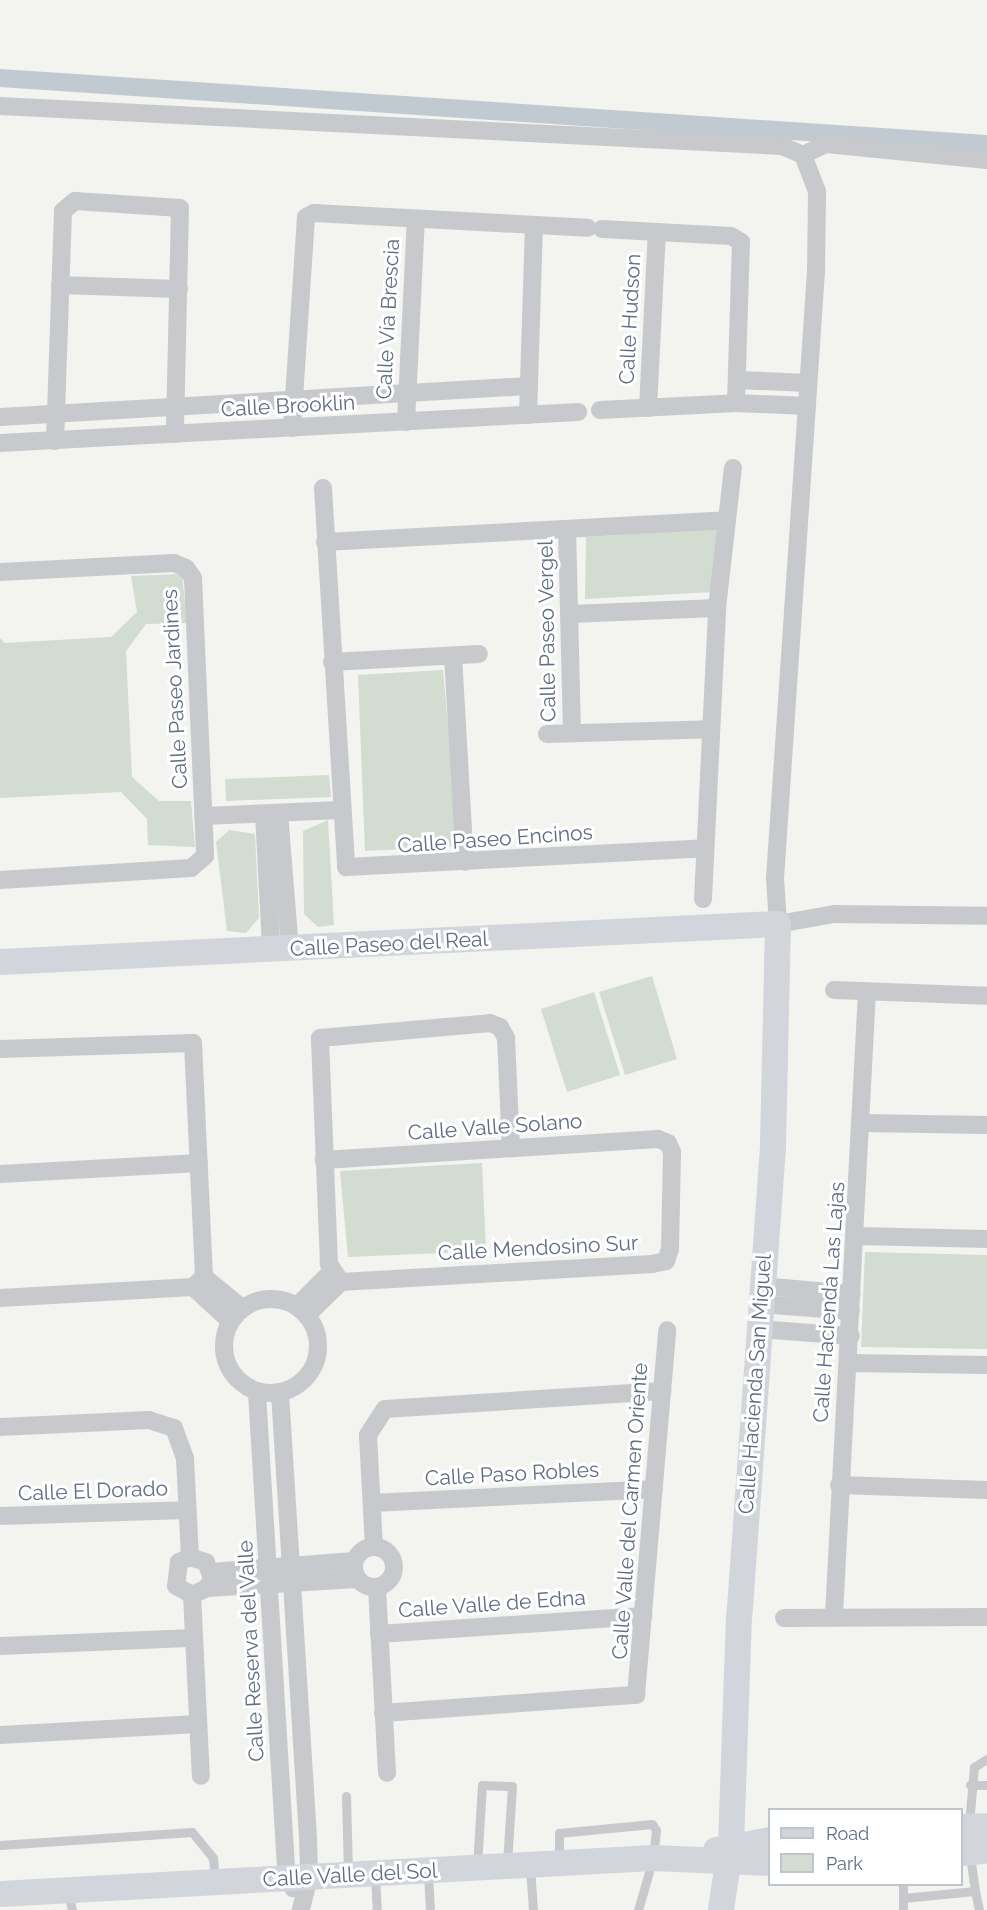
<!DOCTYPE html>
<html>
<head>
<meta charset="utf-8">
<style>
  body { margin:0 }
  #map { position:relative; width:987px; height:1910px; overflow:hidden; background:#f3f4ef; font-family:Raleway,sans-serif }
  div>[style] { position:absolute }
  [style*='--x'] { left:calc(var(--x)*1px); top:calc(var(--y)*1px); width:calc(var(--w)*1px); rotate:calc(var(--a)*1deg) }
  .green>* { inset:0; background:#d2dcd0 }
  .canal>* { height:18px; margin:-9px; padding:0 9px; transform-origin:9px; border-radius:9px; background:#c2cad1 }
  .lane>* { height:9px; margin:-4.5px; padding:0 4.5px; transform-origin:4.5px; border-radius:4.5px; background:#c7c9cd }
  .street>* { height:18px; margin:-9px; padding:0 9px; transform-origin:9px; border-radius:9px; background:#c7c9cd }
  .street>.ring { margin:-9px; padding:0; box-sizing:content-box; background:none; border:18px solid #c7c9cd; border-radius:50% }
  .secondary>* { height:26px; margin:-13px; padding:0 13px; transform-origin:13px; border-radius:13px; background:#d2d6dc }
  span { translate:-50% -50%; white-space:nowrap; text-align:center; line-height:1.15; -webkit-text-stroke:6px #fff; paint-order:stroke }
  .street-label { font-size:21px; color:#606d83 }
  .legend { position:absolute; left:768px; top:1808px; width:195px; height:78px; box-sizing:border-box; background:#fff; border:2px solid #bfc5cd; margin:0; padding:8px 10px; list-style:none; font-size:18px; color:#606d83 }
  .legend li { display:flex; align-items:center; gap:12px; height:30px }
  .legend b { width:30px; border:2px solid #bfc5cd }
</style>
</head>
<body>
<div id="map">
  <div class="green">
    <div style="clip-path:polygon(719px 529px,713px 592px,585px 599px,586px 537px)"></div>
    <div style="clip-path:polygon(182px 574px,187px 623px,146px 624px,126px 651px,132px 777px,159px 801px,191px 801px,195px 847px,148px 845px,147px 819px,121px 792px,0 798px,0 638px,5px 643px,111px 637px,137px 612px,131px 576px)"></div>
    <div style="clip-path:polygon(443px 670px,459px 846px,365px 851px,358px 675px)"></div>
    <div style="clip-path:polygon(329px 775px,331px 797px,226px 801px,225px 779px)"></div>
    <div style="clip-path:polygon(328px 820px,334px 925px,318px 927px,304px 914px,303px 831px)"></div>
    <div style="clip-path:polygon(229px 830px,255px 834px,259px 918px,246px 933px,227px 931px,216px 842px)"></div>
    <div style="clip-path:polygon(652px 976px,677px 1059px,625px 1075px,599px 992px)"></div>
    <div style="clip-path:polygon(594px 992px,620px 1075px,567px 1092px,541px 1009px)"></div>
    <div style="clip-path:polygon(482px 1163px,486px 1251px,348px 1257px,340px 1171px)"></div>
    <div style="clip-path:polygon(865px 1252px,987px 1255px,987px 1349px,861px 1347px)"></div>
  </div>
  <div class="canal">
    <div style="--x:0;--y:78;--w:989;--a:3.83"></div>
  </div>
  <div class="lane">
    <div style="--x:970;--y:1785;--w:17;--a:0"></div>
    <div style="--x:346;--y:1796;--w:76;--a:88.5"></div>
    <div style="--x:969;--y:1824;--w:57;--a:-85"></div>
    <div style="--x:974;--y:1767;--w:15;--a:-32"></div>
    <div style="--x:0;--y:1845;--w:192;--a:-3.9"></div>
    <div style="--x:192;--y:1832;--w:33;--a:51"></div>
    <div style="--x:213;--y:1858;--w:22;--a:85"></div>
    <div style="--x:559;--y:1861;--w:28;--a:-90"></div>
    <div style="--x:559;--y:1833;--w:93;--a:-5.5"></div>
    <div style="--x:652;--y:1824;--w:7;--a:56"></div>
    <div style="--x:656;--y:1830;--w:28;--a:96"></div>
    <div style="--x:653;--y:1858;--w:54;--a:106.1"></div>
    <div style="--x:477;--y:1866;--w:81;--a:-86.5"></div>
    <div style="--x:482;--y:1785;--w:30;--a:2"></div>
    <div style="--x:512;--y:1786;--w:78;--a:93.7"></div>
    <div style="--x:530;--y:1867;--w:43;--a:86"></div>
    <div style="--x:428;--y:1873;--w:37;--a:87"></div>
    <div style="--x:375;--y:1876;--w:34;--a:87"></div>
    <div style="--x:903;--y:1884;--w:26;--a:90"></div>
    <div style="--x:975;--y:1891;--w:19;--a:78"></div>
    <div style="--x:68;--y:1893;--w:17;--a:77"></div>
    <div style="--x:903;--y:1898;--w:72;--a:-5.6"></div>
    <div style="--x:975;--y:1891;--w:36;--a:-98"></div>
  </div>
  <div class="street">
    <div style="--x:0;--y:106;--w:783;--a:2.93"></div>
    <div style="--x:782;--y:146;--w:23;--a:23"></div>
    <div style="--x:803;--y:155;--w:40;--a:69"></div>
    <div style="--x:817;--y:192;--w:79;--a:90.7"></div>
    <div style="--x:816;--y:271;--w:608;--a:93.86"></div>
    <div style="--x:775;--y:878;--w:46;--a:86.3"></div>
    <div style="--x:778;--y:924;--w:57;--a:-10.1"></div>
    <div style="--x:834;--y:914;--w:153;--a:0.7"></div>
    <div style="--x:803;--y:155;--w:25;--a:-26"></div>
    <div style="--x:826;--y:144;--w:162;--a:5.7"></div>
    <div style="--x:602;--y:229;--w:129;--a:3.1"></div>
    <div style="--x:731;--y:236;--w:12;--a:31"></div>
    <div style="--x:741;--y:242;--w:161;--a:91.8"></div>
    <div style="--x:60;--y:285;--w:119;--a:1.9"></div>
    <div style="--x:737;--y:380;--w:71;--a:2.4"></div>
    <div style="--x:648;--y:408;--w:176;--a:-87.1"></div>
    <div style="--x:600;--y:410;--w:136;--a:-2.9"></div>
    <div style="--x:736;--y:403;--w:71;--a:2.4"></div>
    <div style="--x:528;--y:415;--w:190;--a:-88.2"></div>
    <div style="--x:0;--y:417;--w:529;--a:-3.36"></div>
    <div style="--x:406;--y:422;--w:203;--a:-87.2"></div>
    <div style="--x:292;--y:428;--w:211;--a:-86.2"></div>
    <div style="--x:306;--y:217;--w:9;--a:-27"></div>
    <div style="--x:314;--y:213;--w:274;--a:3.1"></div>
    <div style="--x:55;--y:441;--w:230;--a:-88"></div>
    <div style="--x:63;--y:211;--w:16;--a:-40"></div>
    <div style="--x:75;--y:201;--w:105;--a:3.8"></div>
    <div style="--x:180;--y:208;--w:226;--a:91.3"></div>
    <div style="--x:0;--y:443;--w:579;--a:-3.07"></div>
    <div style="--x:323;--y:488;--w:380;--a:86.5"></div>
    <div style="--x:346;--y:867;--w:359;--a:-3"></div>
    <div style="--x:567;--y:529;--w:204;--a:88.6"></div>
    <div style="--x:325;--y:542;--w:402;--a:-3.1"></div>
    <div style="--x:0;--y:572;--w:174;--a:-3"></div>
    <div style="--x:174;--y:563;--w:13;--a:23"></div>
    <div style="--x:186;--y:568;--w:12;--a:55"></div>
    <div style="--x:193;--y:578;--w:278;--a:87.5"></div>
    <div style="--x:205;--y:856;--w:18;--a:139"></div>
    <div style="--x:191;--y:868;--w:191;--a:176.4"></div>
    <div style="--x:570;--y:614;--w:147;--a:-2.3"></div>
    <div style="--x:453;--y:656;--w:206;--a:86.7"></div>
    <div style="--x:332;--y:662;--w:147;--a:-3.1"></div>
    <div style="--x:547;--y:734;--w:164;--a:-1.7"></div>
    <div style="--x:279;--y:813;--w:136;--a:85.4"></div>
    <div style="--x:264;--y:814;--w:135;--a:87"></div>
    <div style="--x:203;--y:816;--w:137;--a:-2.5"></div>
    <div style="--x:703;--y:899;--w:291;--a:-87.2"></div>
    <div style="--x:717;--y:608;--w:141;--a:-83.5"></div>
    <div style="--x:834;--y:990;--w:153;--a:2.2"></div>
    <div style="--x:0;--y:1049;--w:193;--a:-1.8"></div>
    <div style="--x:193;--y:1043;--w:234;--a:87.3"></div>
    <div style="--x:204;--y:1277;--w:15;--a:138"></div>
    <div style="--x:863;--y:1123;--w:124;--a:0.9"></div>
    <div style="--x:0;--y:1174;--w:199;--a:-3.2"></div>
    <div style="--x:857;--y:1236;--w:130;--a:1.3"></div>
    <div style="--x:204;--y:1277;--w:49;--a:39.2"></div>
    <div style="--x:341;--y:1282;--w:22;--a:-124"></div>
    <div style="--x:329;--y:1264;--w:226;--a:-92.3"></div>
    <div style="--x:320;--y:1038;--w:171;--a:-5"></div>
    <div style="--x:490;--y:1023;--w:11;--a:22"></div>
    <div style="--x:500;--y:1027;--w:13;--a:61"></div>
    <div style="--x:506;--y:1038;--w:110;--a:87.4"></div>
    <div style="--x:761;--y:1286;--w:91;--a:5"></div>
    <div style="--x:193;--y:1287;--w:50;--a:42.6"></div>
    <div style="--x:0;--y:1298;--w:193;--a:-3.3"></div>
    <div class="ring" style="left:224px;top:1299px;width:76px;height:76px"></div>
    <div style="--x:760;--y:1304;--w:91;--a:4.4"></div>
    <div style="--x:297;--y:1306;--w:48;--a:-45"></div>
    <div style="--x:307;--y:1315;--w:47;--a:-44.1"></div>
    <div style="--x:341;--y:1282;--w:312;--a:-3.3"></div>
    <div style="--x:652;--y:1264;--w:14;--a:-12"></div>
    <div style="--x:666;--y:1261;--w:13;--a:-72"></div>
    <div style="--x:670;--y:1249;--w:97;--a:-88.8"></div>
    <div style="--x:672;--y:1152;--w:10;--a:-114"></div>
    <div style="--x:668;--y:1143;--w:11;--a:-158"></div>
    <div style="--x:658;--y:1139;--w:335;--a:176.4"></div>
    <div style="--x:758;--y:1329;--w:93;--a:4.3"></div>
    <div style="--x:849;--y:1363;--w:138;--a:0.8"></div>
    <div style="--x:257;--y:1393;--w:486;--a:86.5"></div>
    <div style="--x:287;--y:1878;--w:12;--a:59"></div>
    <div style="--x:280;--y:1393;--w:448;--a:86.4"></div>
    <div style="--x:308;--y:1840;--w:37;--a:88"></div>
    <div style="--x:309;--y:1877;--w:34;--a:104"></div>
    <div style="--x:0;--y:1427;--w:149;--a:-2.7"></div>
    <div style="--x:149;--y:1420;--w:26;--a:18"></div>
    <div style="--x:174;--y:1428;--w:32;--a:70"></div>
    <div style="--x:185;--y:1458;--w:99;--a:87.1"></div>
    <div style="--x:839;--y:1485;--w:148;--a:1.9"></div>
    <div style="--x:372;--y:1503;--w:282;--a:-2.8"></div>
    <div style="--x:0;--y:1516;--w:187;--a:-1.8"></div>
    <div class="ring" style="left:354px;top:1547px;width:22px;height:22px"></div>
    <div style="--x:374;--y:1547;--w:112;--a:-93.1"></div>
    <div style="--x:368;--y:1435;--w:31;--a:-57"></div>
    <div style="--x:385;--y:1409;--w:278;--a:-3.7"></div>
    <div style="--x:211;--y:1572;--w:143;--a:-4.4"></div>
    <div style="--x:207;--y:1588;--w:11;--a:-63"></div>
    <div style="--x:212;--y:1578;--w:17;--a:-111"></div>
    <div style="--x:206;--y:1562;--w:17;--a:-163"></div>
    <div style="--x:190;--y:1557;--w:12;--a:156"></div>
    <div style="--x:179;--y:1562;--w:24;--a:97"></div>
    <div style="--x:176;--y:1586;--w:18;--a:29"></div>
    <div style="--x:192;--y:1595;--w:17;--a:-25"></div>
    <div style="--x:207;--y:1588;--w:150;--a:-3.4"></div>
    <div style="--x:377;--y:1588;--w:185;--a:86.9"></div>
    <div style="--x:192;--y:1595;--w:181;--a:87.2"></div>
    <div style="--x:834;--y:1615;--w:624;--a:-86.97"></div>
    <div style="--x:784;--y:1618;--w:203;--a:-0.3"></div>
    <div style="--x:379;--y:1634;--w:265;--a:-3.9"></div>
    <div style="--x:0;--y:1646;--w:194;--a:-2.4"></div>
    <div style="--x:383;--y:1713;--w:254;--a:-4.1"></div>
    <div style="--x:636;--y:1695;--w:366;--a:-85.1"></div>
    <div style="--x:0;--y:1735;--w:198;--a:-3.2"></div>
  </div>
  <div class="secondary">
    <div style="--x:0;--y:962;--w:779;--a:-2.8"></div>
    <div style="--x:778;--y:924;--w:223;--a:91.3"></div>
    <div style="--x:773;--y:1147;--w:470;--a:94.1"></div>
    <div style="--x:739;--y:1616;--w:227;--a:92"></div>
    <div style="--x:731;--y:1843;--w:68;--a:98.5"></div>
    <div style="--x:962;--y:1827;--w:25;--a:-2"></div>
    <div style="--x:716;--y:1850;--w:55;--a:-10.5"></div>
    <div style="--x:962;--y:1853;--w:25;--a:-5"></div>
    <div style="--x:0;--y:1894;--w:654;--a:-3.16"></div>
    <div style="--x:653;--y:1858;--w:117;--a:2.4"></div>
  </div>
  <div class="street-label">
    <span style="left:388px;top:319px;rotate:-87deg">Calle Vía Brescia</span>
    <span style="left:630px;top:319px;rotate:-87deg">Calle Hudson</span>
    <span style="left:288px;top:406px;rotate:-3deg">Calle Brooklin</span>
    <span style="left:547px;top:631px;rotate:-91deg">Calle Paseo Vergel</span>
    <span style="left:175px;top:689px;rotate:-93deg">Calle Paseo Jardines</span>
    <span style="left:495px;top:839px;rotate:-4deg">Calle Paseo Encinos</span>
    <span style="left:389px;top:944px;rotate:-3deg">Calle Paseo del Real</span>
    <span style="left:495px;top:1127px;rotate:-4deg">Calle Valle Solano</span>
    <span style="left:538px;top:1248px;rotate:-3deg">Calle Mendosino Sur</span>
    <span style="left:829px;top:1302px;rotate:-86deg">Calle Hacienda Las Lajas</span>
    <span style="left:755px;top:1384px;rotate:-86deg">Calle Hacienda San Miguel</span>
    <span style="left:512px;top:1474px;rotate:-3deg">Calle Paso Robles</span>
    <span style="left:93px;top:1491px;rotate:-2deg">Calle El Dorado</span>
    <span style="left:630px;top:1511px;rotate:-86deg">Calle Valle del Carmen Oriente</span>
    <span style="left:492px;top:1604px;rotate:-4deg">Calle Valle de Edna</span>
    <span style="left:251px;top:1651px;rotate:-93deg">Calle Reserva del Valle</span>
    <span style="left:350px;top:1875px;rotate:-3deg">Calle Valle del Sol</span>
  </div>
  <ul class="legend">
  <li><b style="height:8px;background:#d2d6dc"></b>Road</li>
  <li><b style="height:16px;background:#d2dcd0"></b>Park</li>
  </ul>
</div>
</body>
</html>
